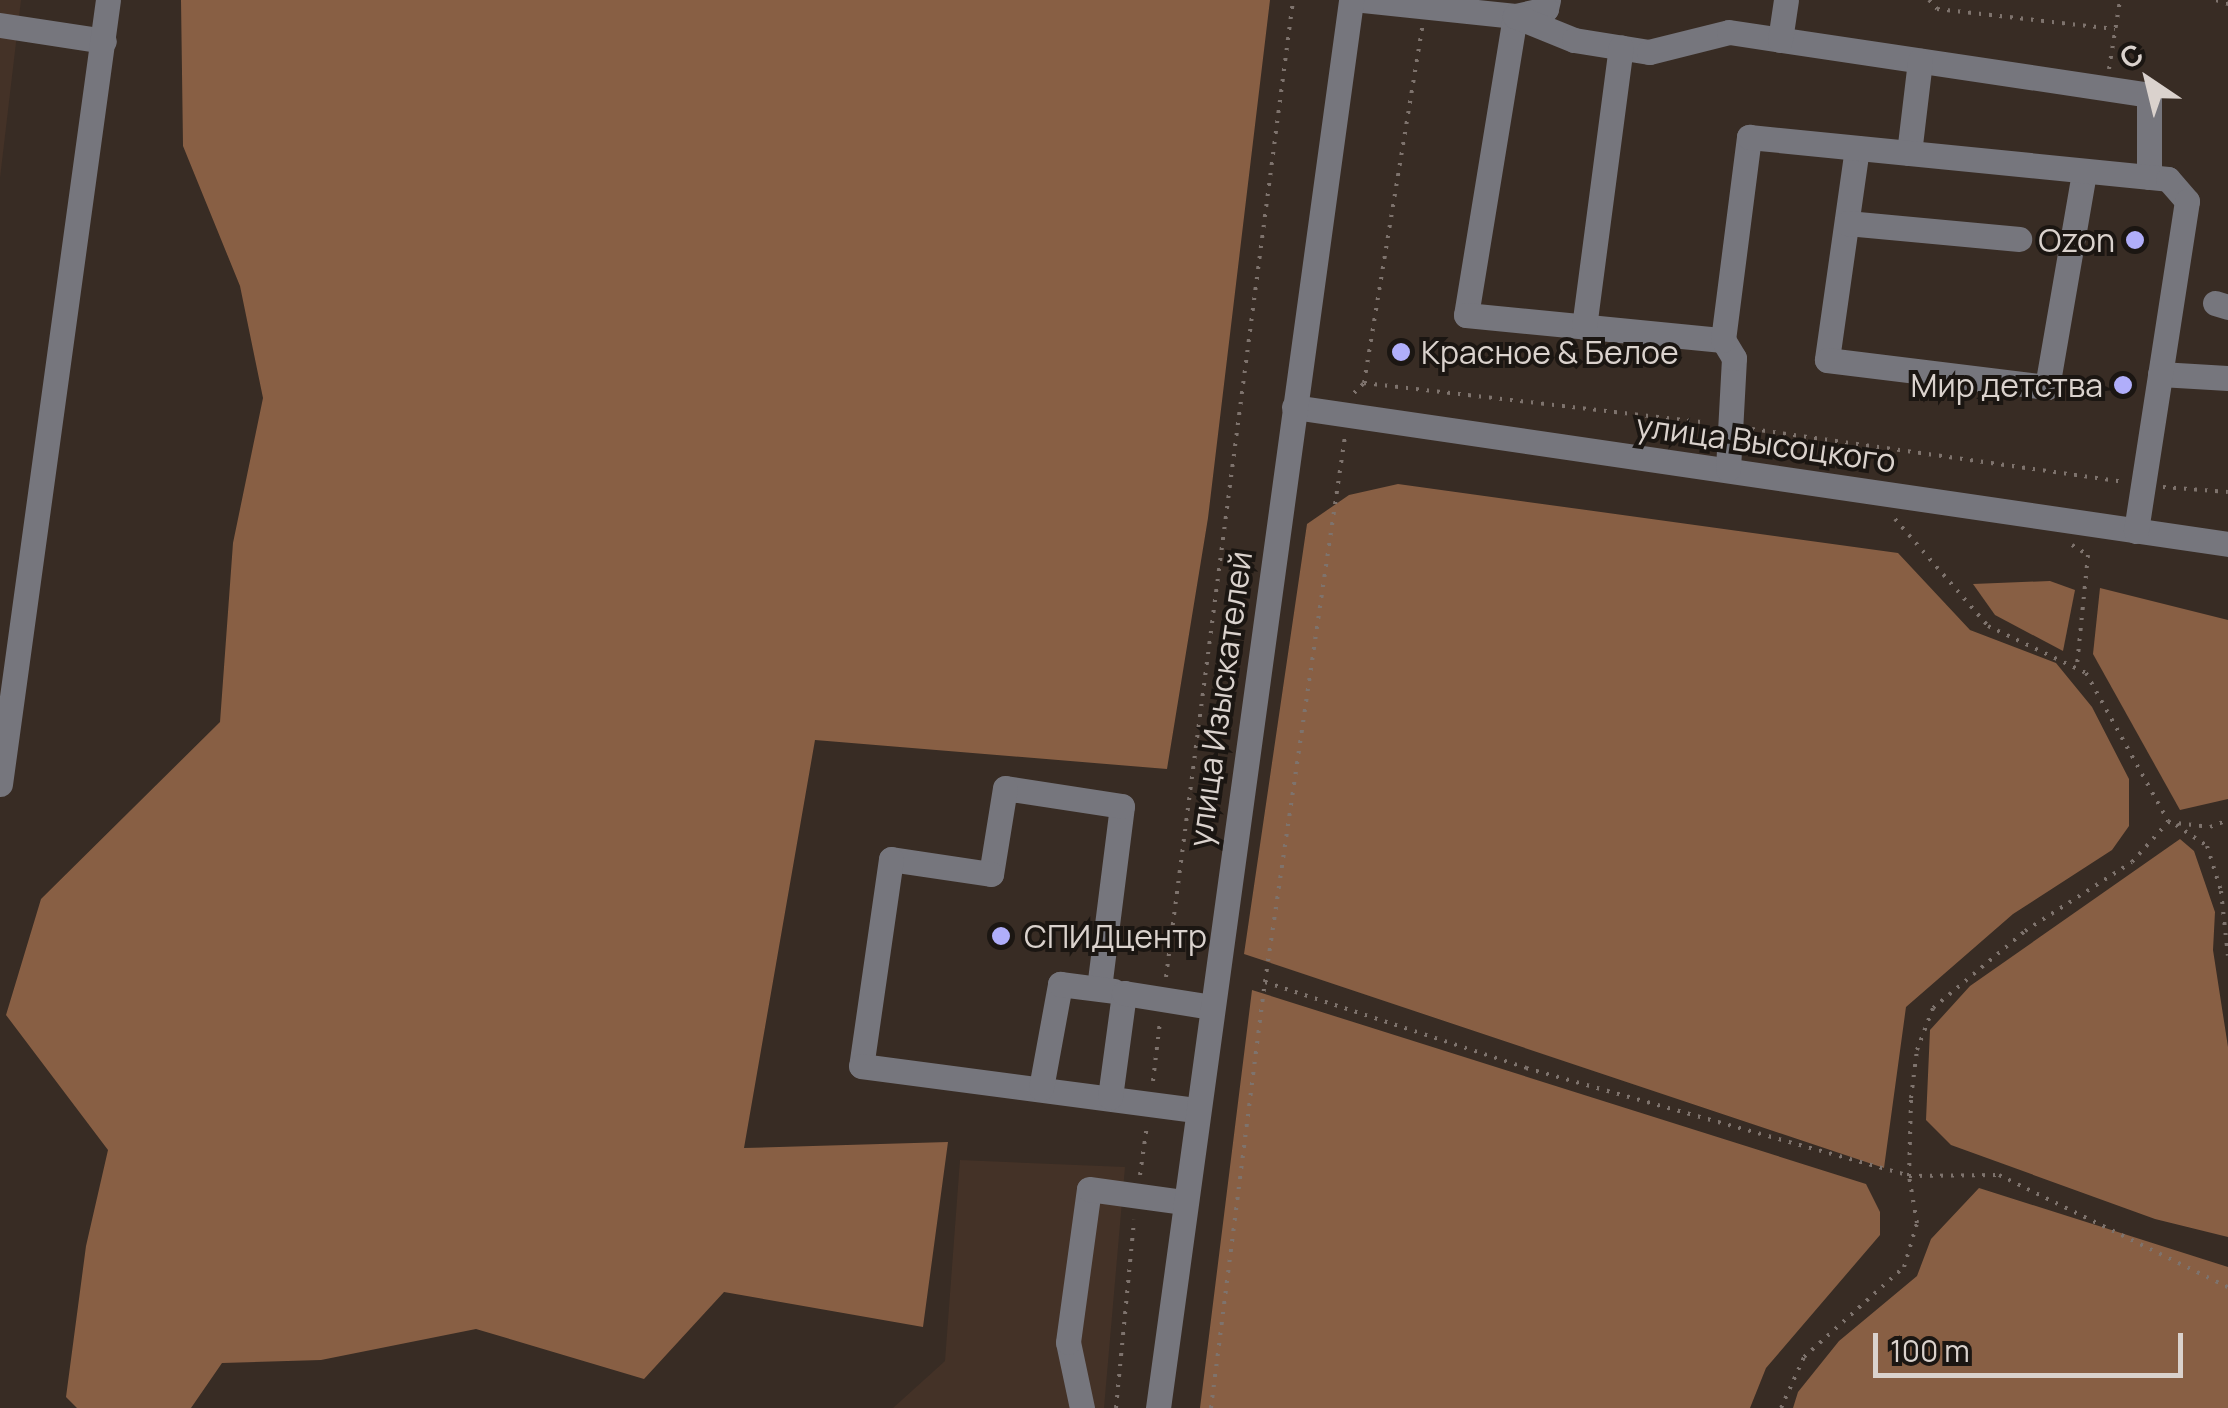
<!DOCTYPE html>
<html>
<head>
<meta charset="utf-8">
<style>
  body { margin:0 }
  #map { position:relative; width:2228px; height:1408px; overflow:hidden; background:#382c24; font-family:Manrope,sans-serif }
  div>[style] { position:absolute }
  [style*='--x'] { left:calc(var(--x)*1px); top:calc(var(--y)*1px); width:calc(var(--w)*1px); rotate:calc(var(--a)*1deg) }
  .built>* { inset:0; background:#443227 }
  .forest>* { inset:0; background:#885f44 }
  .path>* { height:4px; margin-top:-2px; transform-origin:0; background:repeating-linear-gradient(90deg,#7e736d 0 2.5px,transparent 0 10.5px) }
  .minor>* { height:25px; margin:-12.5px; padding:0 12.5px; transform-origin:12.5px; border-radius:12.5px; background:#76767d }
  .dots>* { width:28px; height:28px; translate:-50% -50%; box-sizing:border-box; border:5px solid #1b1612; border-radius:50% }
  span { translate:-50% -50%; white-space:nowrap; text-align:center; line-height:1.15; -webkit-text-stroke:8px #1b1612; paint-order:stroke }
  .poi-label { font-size:32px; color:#dad2cd }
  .right { translate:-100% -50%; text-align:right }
  .left { translate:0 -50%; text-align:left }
  .street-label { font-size:32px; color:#dad2cd }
  .north { position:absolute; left:2098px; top:30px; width:100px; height:100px; -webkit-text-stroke:8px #1b1612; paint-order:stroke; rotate:325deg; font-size:28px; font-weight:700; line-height:40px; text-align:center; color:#dad2cd }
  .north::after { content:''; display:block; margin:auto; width:35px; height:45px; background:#dad2cd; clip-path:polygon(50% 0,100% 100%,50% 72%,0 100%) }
  .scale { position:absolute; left:1873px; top:1333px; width:310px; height:45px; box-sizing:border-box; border:5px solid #dad2cd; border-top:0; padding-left:12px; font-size:30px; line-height:35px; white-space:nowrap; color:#dad2cd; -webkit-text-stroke:8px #1b1612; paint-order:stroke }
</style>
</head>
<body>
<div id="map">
  <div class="built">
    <div style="clip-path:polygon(0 0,21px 0,0 178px)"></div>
    <div style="clip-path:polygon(960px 1160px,1125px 1167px,1104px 1408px,893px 1408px,945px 1361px)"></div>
  </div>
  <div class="forest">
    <div style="clip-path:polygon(181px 0,1270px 0,1208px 518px,1167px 769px,815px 740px,744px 1148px,948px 1142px,923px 1327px,724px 1292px,644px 1379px,476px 1329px,321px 1360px,222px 1363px,191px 1408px,77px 1408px,66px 1397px,86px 1246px,108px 1150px,6px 1015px,41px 899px,220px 722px,233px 543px,263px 398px,240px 286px,183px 146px)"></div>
    <div style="clip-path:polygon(1398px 484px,1898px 553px,1970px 630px,2056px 663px,2092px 707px,2129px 779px,2129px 826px,2112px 850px,2013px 914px,1906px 1007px,1884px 1168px,1244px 954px,1307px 524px,1349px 495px)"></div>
    <div style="clip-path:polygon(2050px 581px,2075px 590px,2063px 651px,1995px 615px,1973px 584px)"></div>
    <div style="clip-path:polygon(2100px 588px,2228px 620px,2228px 799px,2180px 810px,2093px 654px)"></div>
    <div style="clip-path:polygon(2180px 839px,2194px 851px,2215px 912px,2213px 950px,2228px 1047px,2228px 1237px,2155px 1219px,1951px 1145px,1926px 1120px,1930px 1030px,1970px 986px)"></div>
    <div style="clip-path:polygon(1252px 990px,1866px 1184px,1880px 1212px,1880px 1235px,1766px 1368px,1750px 1408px,1200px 1408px)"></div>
    <div style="clip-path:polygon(1979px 1188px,2228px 1267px,2228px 1408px,1793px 1408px,1798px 1392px,1839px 1341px,1917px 1276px,1931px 1239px)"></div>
  </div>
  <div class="path">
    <div style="--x:1929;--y:0;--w:12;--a:48"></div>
    <div style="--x:1937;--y:9;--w:179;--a:6.4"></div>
    <div style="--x:2216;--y:0;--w:13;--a:18"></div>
    <div style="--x:2109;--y:69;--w:70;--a:-80.9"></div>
    <div style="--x:1364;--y:383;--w:360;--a:-80.7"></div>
    <div style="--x:1354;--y:393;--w:14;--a:-45"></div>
    <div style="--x:1364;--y:383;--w:346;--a:6.6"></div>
    <div style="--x:1752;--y:429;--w:371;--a:8.1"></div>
    <div style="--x:2163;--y:487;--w:65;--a:4.4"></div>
    <div style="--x:1895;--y:519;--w:142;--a:49"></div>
    <div style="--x:1988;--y:626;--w:109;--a:25.6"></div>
    <div style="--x:2086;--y:673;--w:169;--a:61"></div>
    <div style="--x:2072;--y:545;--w:19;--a:32"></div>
    <div style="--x:2088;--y:555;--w:111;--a:95.7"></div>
    <div style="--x:2176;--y:825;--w:37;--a:34"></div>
    <div style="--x:2207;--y:846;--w:47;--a:72.7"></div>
    <div style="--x:2221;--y:891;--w:65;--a:83.9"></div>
    <div style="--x:1166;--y:977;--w:985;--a:-82.59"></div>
    <div style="--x:1265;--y:982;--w:275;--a:18.2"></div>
    <div style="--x:1526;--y:1068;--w:398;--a:15.7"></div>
    <div style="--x:1909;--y:1176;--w:90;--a:-0.6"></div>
    <div style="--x:1999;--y:1175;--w:255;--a:26.1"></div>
    <div style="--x:1153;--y:1081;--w:60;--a:-83.3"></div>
    <div style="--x:1140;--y:1175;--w:50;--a:-82"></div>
    <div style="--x:1116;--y:1408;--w:189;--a:-84.5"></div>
    <div style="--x:1211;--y:1408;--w:429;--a:-82.8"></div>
    <div style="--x:1265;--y:982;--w:552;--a:-81.66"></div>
    <div style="--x:1781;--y:1408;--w:56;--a:-65.7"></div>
    <div style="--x:1804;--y:1357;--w:135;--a:-42"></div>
    <div style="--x:1904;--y:1267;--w:46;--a:-73.5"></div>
    <div style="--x:1917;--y:1223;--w:48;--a:-99.7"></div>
    <div style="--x:1909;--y:1176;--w:78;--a:-88.5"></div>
    <div style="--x:1911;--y:1098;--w:48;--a:-82.9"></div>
    <div style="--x:1917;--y:1050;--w:45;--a:-69.1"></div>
    <div style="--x:1933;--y:1008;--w:120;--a:-39.9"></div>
    <div style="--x:2025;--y:931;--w:127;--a:-32.8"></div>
    <div style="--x:2132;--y:862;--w:54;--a:-48"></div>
    <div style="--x:2168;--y:822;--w:42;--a:6.8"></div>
    <div style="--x:2210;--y:827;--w:19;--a:-21"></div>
  </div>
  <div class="minor">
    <div style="--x:1363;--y:0;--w:153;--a:6"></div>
    <div style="--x:1515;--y:16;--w:303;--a:99.3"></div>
    <div style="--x:1466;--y:315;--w:258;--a:5.6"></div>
    <div style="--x:1548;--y:0;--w:9;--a:103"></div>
    <div style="--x:1546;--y:9;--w:32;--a:167"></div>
    <div style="--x:1515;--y:16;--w:64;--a:22.1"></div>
    <div style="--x:1574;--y:40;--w:76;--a:9.1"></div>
    <div style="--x:1649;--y:52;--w:82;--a:-14"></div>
    <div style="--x:1729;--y:32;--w:425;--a:8.5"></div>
    <div style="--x:2149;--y:95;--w:82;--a:90"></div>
    <div style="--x:0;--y:25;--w:105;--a:8.7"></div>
    <div style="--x:1780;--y:40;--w:40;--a:-81.5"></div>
    <div style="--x:1857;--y:148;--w:214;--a:98.1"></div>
    <div style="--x:1827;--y:360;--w:222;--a:7"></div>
    <div style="--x:2047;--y:387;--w:218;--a:-80.2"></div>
    <div style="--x:1909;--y:153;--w:93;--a:-83.2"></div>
    <div style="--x:1847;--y:223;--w:173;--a:5.3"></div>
    <div style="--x:2215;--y:303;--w:14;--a:17"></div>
    <div style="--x:1584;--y:327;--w:282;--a:-82.5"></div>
    <div style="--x:2160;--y:374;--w:68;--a:3.4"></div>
    <div style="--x:1294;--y:407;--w:944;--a:8.34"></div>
    <div style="--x:1728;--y:469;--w:111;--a:-86.9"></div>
    <div style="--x:1734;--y:358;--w:21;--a:-121"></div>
    <div style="--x:1723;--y:340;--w:205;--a:-82.7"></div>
    <div style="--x:1749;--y:137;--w:421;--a:5.7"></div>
    <div style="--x:2168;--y:179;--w:29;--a:49"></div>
    <div style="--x:2187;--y:201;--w:334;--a:98.8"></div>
    <div style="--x:0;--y:784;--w:791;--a:-82.16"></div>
    <div style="--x:1099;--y:988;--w:183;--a:-82.8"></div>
    <div style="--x:1122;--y:806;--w:118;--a:-171.3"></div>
    <div style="--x:1005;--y:788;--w:87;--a:99.2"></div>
    <div style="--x:991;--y:874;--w:101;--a:-171.5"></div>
    <div style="--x:891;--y:859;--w:209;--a:98.2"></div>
    <div style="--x:861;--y:1066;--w:339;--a:7.5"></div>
    <div style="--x:1041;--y:1088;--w:106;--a:-79.6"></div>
    <div style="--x:1060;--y:984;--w:54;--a:7.4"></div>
    <div style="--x:1110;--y:1097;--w:105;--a:-82.3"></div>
    <div style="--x:1124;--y:993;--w:88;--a:9.1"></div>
    <div style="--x:1082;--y:1408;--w:67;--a:-102"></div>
    <div style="--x:1068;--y:1342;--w:154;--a:-82.2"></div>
    <div style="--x:1089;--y:1189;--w:96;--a:7.8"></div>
    <div style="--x:1158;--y:1408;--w:1421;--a:-82.19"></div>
  </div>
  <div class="dots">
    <div style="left:2135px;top:240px;background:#b0aefa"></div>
    <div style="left:1401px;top:352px;background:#b0aefa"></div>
    <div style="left:2123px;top:385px;background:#b0aefa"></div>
    <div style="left:1001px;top:936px;background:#b0aefa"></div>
  </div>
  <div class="poi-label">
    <span class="right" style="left:2115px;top:240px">Ozon</span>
    <span class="left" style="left:1421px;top:352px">Красное &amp; Белое</span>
    <span class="right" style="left:2103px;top:385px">Мир детства</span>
    <span class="left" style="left:1024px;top:936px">СПИДцентр</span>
  </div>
  <div class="street-label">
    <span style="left:1766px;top:443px;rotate:8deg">улица Высоцкого</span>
    <span style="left:1220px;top:699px;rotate:-82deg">улица Изыскателей</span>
  </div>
  <div class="north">С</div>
  <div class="scale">100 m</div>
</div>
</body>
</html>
